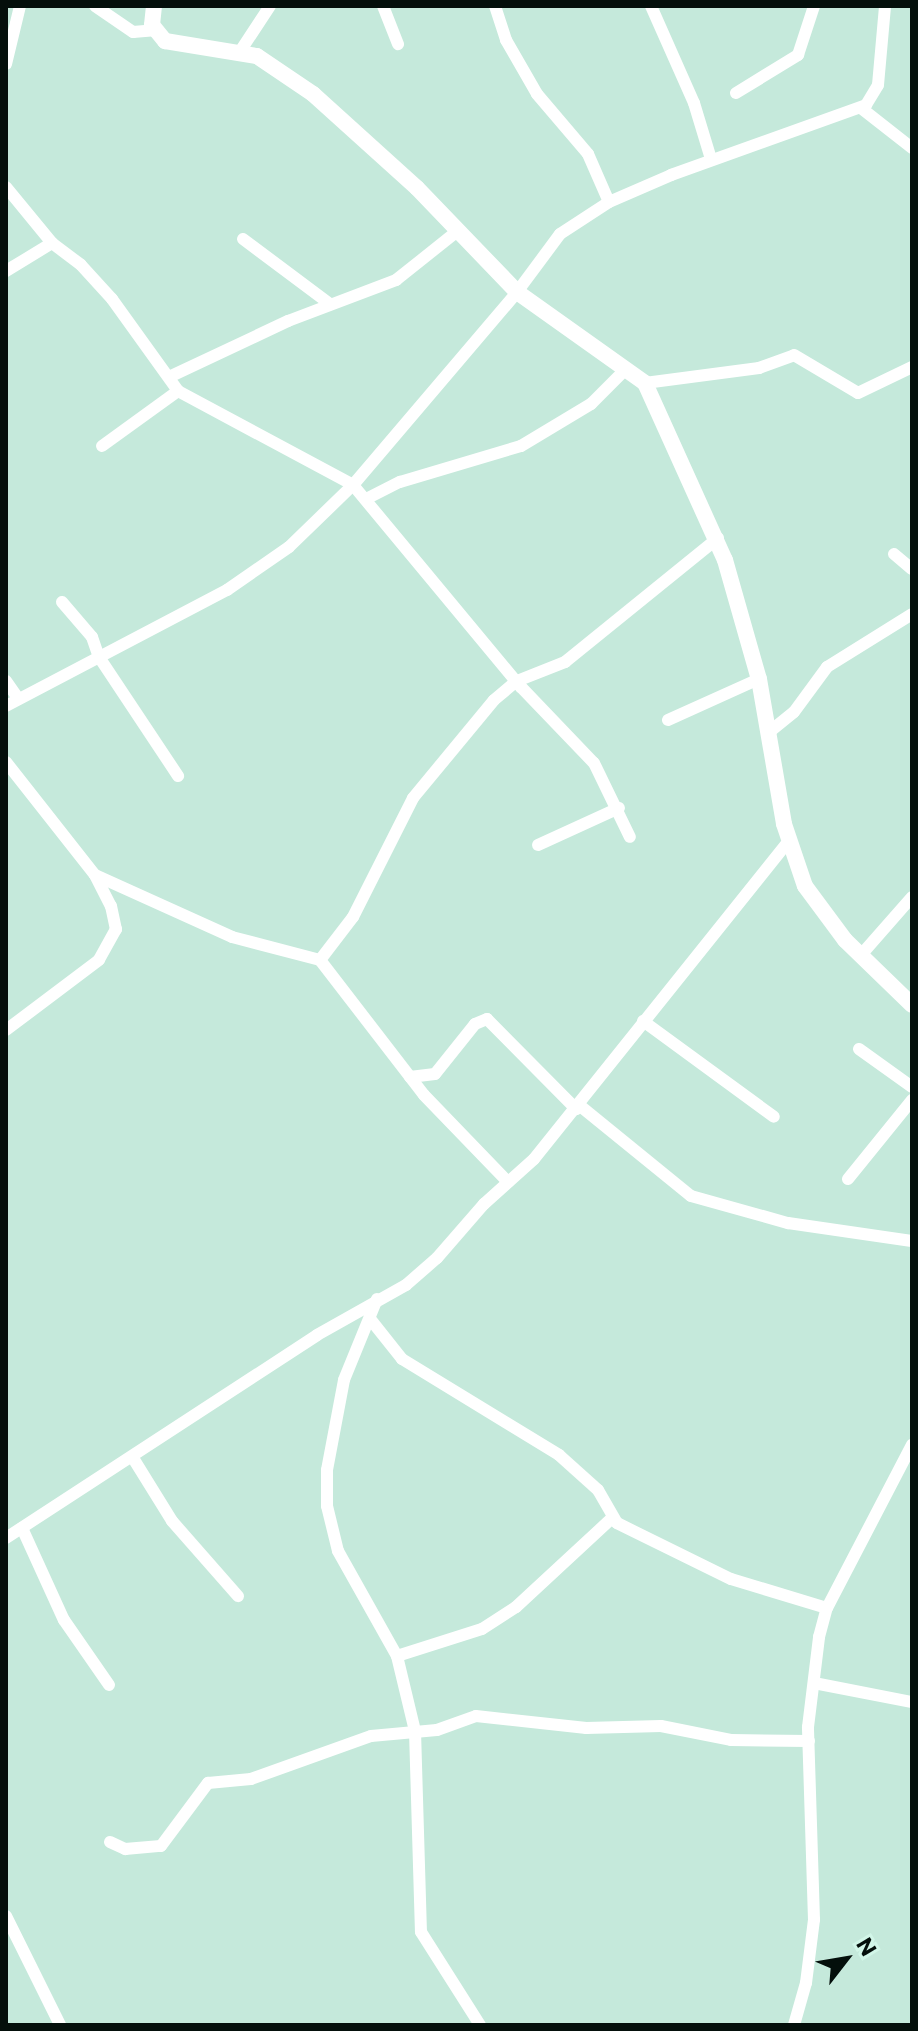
<!DOCTYPE html>
<html>
<head>
<meta charset="utf-8">
<style>
  body { margin:0 }
  #map { position:relative; width:918px; height:2031px; overflow:hidden; background:#c5e9db; font-family:Commissioner,sans-serif }
  div>[style] { position:absolute }
  [style*='--x'] { left:calc(var(--x)*1px); top:calc(var(--y)*1px); width:calc(var(--w)*1px); rotate:calc(var(--a)*1deg) }
  .minor>* { height:12px; margin:-6px; padding:0 6px; transform-origin:6px; border-radius:6px; background:#fff }
  .tertiary>* { height:16px; margin:-8px; padding:0 8px; transform-origin:8px; border-radius:8px; background:#fff }
  span { translate:-50% -50%; white-space:nowrap; text-align:center; line-height:1.15; -webkit-text-stroke:7px #d2f6e8; paint-order:stroke }
  .frame { position:absolute; inset:0; border:8px solid #040f0b; pointer-events:none }
  .north { position:absolute; left:806px; top:1919px; width:80px; height:80px; -webkit-text-stroke:6px #d2f6e8; paint-order:stroke; rotate:59deg; font-size:22px; font-weight:700; line-height:32px; text-align:center; color:#040f0b }
  .north::after { content:''; display:block; margin:auto; width:28px; height:36px; background:#040f0b; clip-path:polygon(50% 0,100% 100%,50% 72%,0 100%) }
</style>
</head>
<body>
<div id="map">
  <div class="minor">
    <div style="--x:95;--y:6;--w:46;--a:34.4"></div>
    <div style="--x:133;--y:32;--w:21;--a:-5"></div>
    <div style="--x:383;--y:6;--w:41;--a:68.5"></div>
    <div style="--x:495;--y:6;--w:36;--a:72"></div>
    <div style="--x:506;--y:40;--w:62;--a:60.1"></div>
    <div style="--x:537;--y:94;--w:79;--a:49.6"></div>
    <div style="--x:588;--y:154;--w:52;--a:66.4"></div>
    <div style="--x:651;--y:6;--w:106;--a:66.1"></div>
    <div style="--x:694;--y:103;--w:59;--a:73.1"></div>
    <div style="--x:239;--y:53;--w:56;--a:-56.6"></div>
    <div style="--x:6;--y:64;--w:60;--a:-76.4"></div>
    <div style="--x:736;--y:93;--w:73;--a:-31.5"></div>
    <div style="--x:798;--y:55;--w:52;--a:-71.9"></div>
    <div style="--x:861;--y:108;--w:65;--a:38.1"></div>
    <div style="--x:6;--y:187;--w:72;--a:50.6"></div>
    <div style="--x:52;--y:243;--w:36;--a:37"></div>
    <div style="--x:81;--y:265;--w:46;--a:47.6"></div>
    <div style="--x:112;--y:299;--w:113;--a:54.3"></div>
    <div style="--x:178;--y:391;--w:199;--a:28.2"></div>
    <div style="--x:353;--y:485;--w:263;--a:50.3"></div>
    <div style="--x:521;--y:687;--w:105;--a:46.2"></div>
    <div style="--x:594;--y:763;--w:82;--a:64.1"></div>
    <div style="--x:243;--y:239;--w:109;--a:36.8"></div>
    <div style="--x:6;--y:271;--w:54;--a:-31.3"></div>
    <div style="--x:169;--y:377;--w:132;--a:-25.2"></div>
    <div style="--x:288;--y:321;--w:116;--a:-20.8"></div>
    <div style="--x:396;--y:280;--w:75;--a:-38.5"></div>
    <div style="--x:645;--y:383;--w:115;--a:-7.5"></div>
    <div style="--x:759;--y:368;--w:37;--a:-20"></div>
    <div style="--x:794;--y:355;--w:74;--a:30.7"></div>
    <div style="--x:858;--y:393;--w:60;--a:-25.7"></div>
    <div style="--x:102;--y:446;--w:94;--a:-35.9"></div>
    <div style="--x:366;--y:499;--w:38;--a:-27"></div>
    <div style="--x:400;--y:482;--w:126;--a:-16.6"></div>
    <div style="--x:521;--y:446;--w:82;--a:-31"></div>
    <div style="--x:591;--y:404;--w:49;--a:-45"></div>
    <div style="--x:894;--y:554;--w:23;--a:40"></div>
    <div style="--x:62;--y:602;--w:46;--a:49.4"></div>
    <div style="--x:92;--y:637;--w:21;--a:71"></div>
    <div style="--x:99;--y:657;--w:143;--a:56.4"></div>
    <div style="--x:6;--y:681;--w:21;--a:55"></div>
    <div style="--x:6;--y:706;--w:250;--a:-27.7"></div>
    <div style="--x:227;--y:590;--w:75;--a:-34.7"></div>
    <div style="--x:289;--y:547;--w:89;--a:-44.1"></div>
    <div style="--x:353;--y:485;--w:253;--a:-49.6"></div>
    <div style="--x:517;--y:292;--w:72;--a:-53.4"></div>
    <div style="--x:560;--y:234;--w:59;--a:-33.1"></div>
    <div style="--x:609;--y:202;--w:68;--a:-23.5"></div>
    <div style="--x:671;--y:175;--w:207;--a:-19.7"></div>
    <div style="--x:866;--y:105;--w:23;--a:-59"></div>
    <div style="--x:878;--y:85;--w:79;--a:-84.9"></div>
    <div style="--x:668;--y:720;--w:100;--a:-24.3"></div>
    <div style="--x:768;--y:733;--w:33;--a:-39"></div>
    <div style="--x:794;--y:712;--w:56;--a:-53.7"></div>
    <div style="--x:827;--y:667;--w:100;--a:-31.9"></div>
    <div style="--x:6;--y:762;--w:144;--a:51.8"></div>
    <div style="--x:95;--y:875;--w:35;--a:63"></div>
    <div style="--x:111;--y:906;--w:24;--a:78"></div>
    <div style="--x:116;--y:929;--w:35;--a:119"></div>
    <div style="--x:99;--y:960;--w:116;--a:143"></div>
    <div style="--x:538;--y:845;--w:89;--a:-24.6"></div>
    <div style="--x:95;--y:875;--w:150;--a:24.3"></div>
    <div style="--x:232;--y:937;--w:91;--a:14.6"></div>
    <div style="--x:320;--y:960;--w:170;--a:52.4"></div>
    <div style="--x:424;--y:1095;--w:121;--a:46"></div>
    <div style="--x:861;--y:955;--w:77;--a:-48.7"></div>
    <div style="--x:320;--y:960;--w:54;--a:-52.5"></div>
    <div style="--x:353;--y:917;--w:133;--a:-63.2"></div>
    <div style="--x:413;--y:798;--w:127;--a:-50.4"></div>
    <div style="--x:494;--y:700;--w:30;--a:-40"></div>
    <div style="--x:517;--y:681;--w:52;--a:-21.6"></div>
    <div style="--x:565;--y:662;--w:197;--a:-39"></div>
    <div style="--x:643;--y:1021;--w:162;--a:36.2"></div>
    <div style="--x:859;--y:1049;--w:65;--a:35.6"></div>
    <div style="--x:410;--y:1077;--w:25;--a:-7"></div>
    <div style="--x:435;--y:1074;--w:64;--a:-51.3"></div>
    <div style="--x:475;--y:1024;--w:13;--a:-23"></div>
    <div style="--x:487;--y:1019;--w:127;--a:45.3"></div>
    <div style="--x:579;--y:1105;--w:144;--a:39.1"></div>
    <div style="--x:691;--y:1196;--w:101;--a:15.6"></div>
    <div style="--x:788;--y:1223;--w:125;--a:8.3"></div>
    <div style="--x:848;--y:1179;--w:102;--a:-51"></div>
    <div style="--x:377;--y:1299;--w:87;--a:112.2"></div>
    <div style="--x:344;--y:1380;--w:92;--a:100.7"></div>
    <div style="--x:327;--y:1470;--w:36;--a:90"></div>
    <div style="--x:327;--y:1506;--w:46;--a:76.3"></div>
    <div style="--x:338;--y:1551;--w:120;--a:60.7"></div>
    <div style="--x:397;--y:1656;--w:77;--a:76.5"></div>
    <div style="--x:415;--y:1731;--w:201;--a:88.3"></div>
    <div style="--x:421;--y:1932;--w:110;--a:57.6"></div>
    <div style="--x:371;--y:1320;--w:50;--a:51.5"></div>
    <div style="--x:402;--y:1359;--w:184;--a:31.4"></div>
    <div style="--x:559;--y:1455;--w:52;--a:41.9"></div>
    <div style="--x:598;--y:1490;--w:38;--a:60"></div>
    <div style="--x:617;--y:1523;--w:127;--a:26.2"></div>
    <div style="--x:731;--y:1579;--w:100;--a:16.8"></div>
    <div style="--x:133;--y:1458;--w:74;--a:58.2"></div>
    <div style="--x:172;--y:1521;--w:100;--a:48.7"></div>
    <div style="--x:22;--y:1528;--w:101;--a:65.5"></div>
    <div style="--x:64;--y:1620;--w:79;--a:55.3"></div>
    <div style="--x:6;--y:1538;--w:371;--a:-33.1"></div>
    <div style="--x:317;--y:1335;--w:102;--a:-29.3"></div>
    <div style="--x:406;--y:1285;--w:41;--a:-41.1"></div>
    <div style="--x:437;--y:1258;--w:72;--a:-49"></div>
    <div style="--x:484;--y:1204;--w:67;--a:-42"></div>
    <div style="--x:534;--y:1159;--w:408;--a:-51.3"></div>
    <div style="--x:397;--y:1656;--w:89;--a:-17.6"></div>
    <div style="--x:482;--y:1629;--w:40;--a:-32.9"></div>
    <div style="--x:516;--y:1607;--w:131;--a:-42.8"></div>
    <div style="--x:814;--y:1683;--w:100;--a:11"></div>
    <div style="--x:110;--y:1842;--w:17;--a:25"></div>
    <div style="--x:125;--y:1849;--w:36;--a:-5"></div>
    <div style="--x:161;--y:1846;--w:79;--a:-53.3"></div>
    <div style="--x:208;--y:1783;--w:43;--a:-5.3"></div>
    <div style="--x:251;--y:1779;--w:127;--a:-19.7"></div>
    <div style="--x:371;--y:1736;--w:66;--a:-5.2"></div>
    <div style="--x:437;--y:1730;--w:41;--a:-19.7"></div>
    <div style="--x:476;--y:1716;--w:111;--a:6.2"></div>
    <div style="--x:586;--y:1728;--w:75;--a:-1.5"></div>
    <div style="--x:661;--y:1726;--w:71;--a:11.3"></div>
    <div style="--x:731;--y:1740;--w:78;--a:0.7"></div>
    <div style="--x:6;--y:1916;--w:122;--a:63.6"></div>
    <div style="--x:794;--y:2025;--w:44;--a:-74.1"></div>
    <div style="--x:806;--y:1983;--w:64;--a:-82.8"></div>
    <div style="--x:814;--y:1920;--w:193;--a:-91.8"></div>
    <div style="--x:808;--y:1727;--w:91;--a:-83"></div>
    <div style="--x:819;--y:1637;--w:30;--a:-75"></div>
    <div style="--x:827;--y:1608;--w:184;--a:-62.5"></div>
  </div>
  <div class="tertiary">
    <div style="--x:154;--y:6;--w:19;--a:96"></div>
    <div style="--x:152;--y:25;--w:21;--a:51"></div>
    <div style="--x:165;--y:41;--w:93;--a:9.3"></div>
    <div style="--x:257;--y:56;--w:68;--a:34.2"></div>
    <div style="--x:313;--y:94;--w:140;--a:42.1"></div>
    <div style="--x:417;--y:188;--w:144;--a:46.1"></div>
    <div style="--x:517;--y:292;--w:157;--a:35.4"></div>
    <div style="--x:645;--y:383;--w:194;--a:65.7"></div>
    <div style="--x:725;--y:560;--w:124;--a:74.1"></div>
    <div style="--x:759;--y:679;--w:147;--a:80.2"></div>
    <div style="--x:784;--y:824;--w:65;--a:71.3"></div>
    <div style="--x:805;--y:886;--w:67;--a:53.5"></div>
    <div style="--x:845;--y:940;--w:93;--a:44.1"></div>
  </div>
  <div class="frame"></div>
  <div class="north">N</div>
</div>
</body>
</html>
